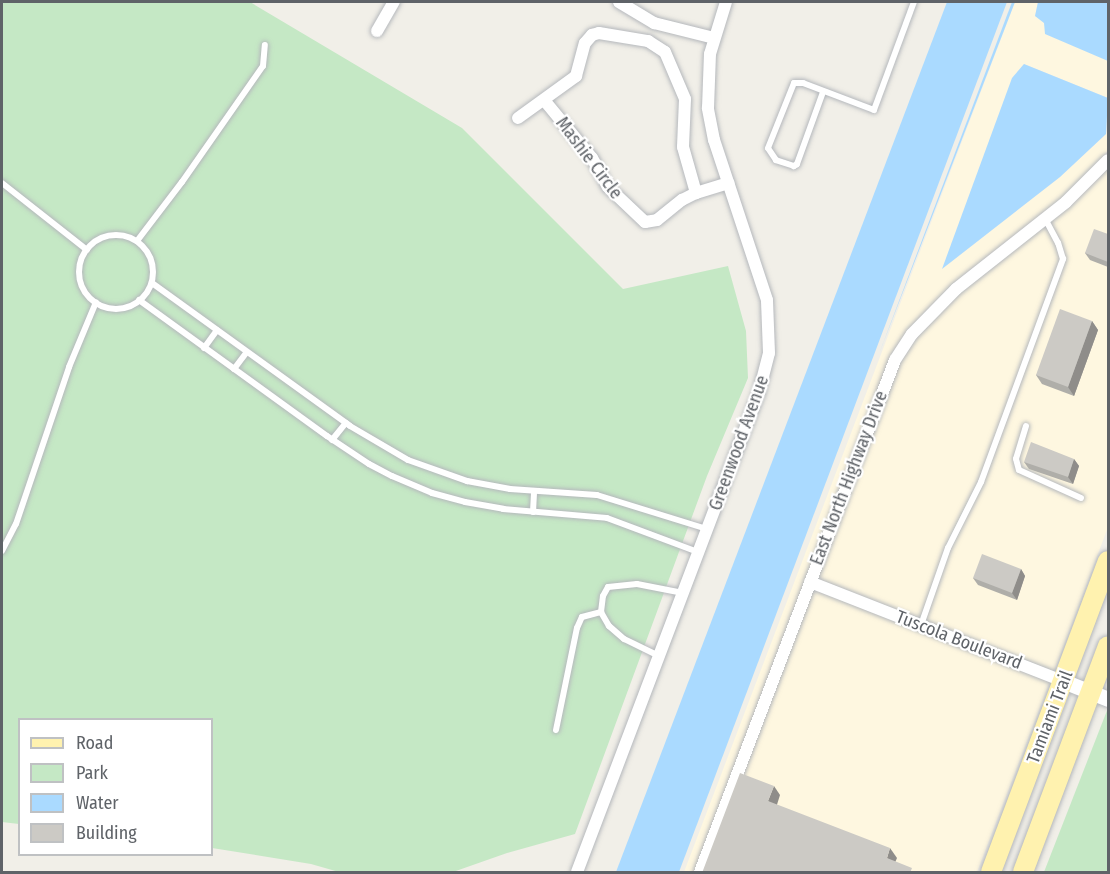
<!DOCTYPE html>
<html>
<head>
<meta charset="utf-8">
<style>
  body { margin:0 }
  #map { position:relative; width:1110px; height:874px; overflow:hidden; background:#f1efe8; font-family:"Fira Sans Condensed",sans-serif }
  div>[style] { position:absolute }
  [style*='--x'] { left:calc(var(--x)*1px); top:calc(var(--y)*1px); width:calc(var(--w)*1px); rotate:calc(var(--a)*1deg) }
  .commercial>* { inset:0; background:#fef7e0 }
  .green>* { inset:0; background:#c5e8c5 }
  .water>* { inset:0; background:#aadaff }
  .roads { filter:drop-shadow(0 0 2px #b5b8bc) drop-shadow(0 0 2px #b5b8bc) }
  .service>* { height:6px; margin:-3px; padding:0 3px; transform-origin:3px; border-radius:3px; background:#fff }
  .service>.ring { margin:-3px; padding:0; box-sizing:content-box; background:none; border:6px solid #fff; border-radius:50% }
  .minor>* { height:12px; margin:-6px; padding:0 6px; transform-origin:6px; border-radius:6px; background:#fff }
  .tertiary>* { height:15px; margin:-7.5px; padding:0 7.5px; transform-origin:7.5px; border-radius:7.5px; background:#fff }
  .primary>* { height:20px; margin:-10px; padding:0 10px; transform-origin:10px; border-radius:10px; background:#fff2af }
  .wall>* { inset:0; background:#afaea9 }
  .shaded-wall>* { inset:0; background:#8f8d8a }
  .building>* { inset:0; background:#cccac5 }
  span { translate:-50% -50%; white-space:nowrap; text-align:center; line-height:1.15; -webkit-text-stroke:4.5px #fff; paint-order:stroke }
  .street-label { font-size:18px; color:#5f6368 }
  .frame { position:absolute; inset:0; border:3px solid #5f6368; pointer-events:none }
  .legend { position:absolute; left:18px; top:718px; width:195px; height:138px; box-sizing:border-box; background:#fff; border:2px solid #bfc1c3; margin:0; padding:8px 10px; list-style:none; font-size:18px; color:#5f6368 }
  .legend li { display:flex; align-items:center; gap:12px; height:30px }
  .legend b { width:30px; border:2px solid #bfc1c3 }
</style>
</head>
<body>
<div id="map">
  <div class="commercial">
    <div style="clip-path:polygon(1015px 2px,1038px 2px,1035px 16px,1108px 61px,1108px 98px,1024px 64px,1012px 79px,943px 268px,1060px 177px,1106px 134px,1108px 122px,1108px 150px,1096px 167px,1062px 198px,951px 285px,907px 331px,889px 359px,694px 872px,684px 872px)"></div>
    <div style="clip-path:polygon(1108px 169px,1108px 527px,1054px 671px,817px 579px,900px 363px,917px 337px,960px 293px,1070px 206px)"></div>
    <div style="clip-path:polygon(813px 589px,1050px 681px,977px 872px,707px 872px)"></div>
  </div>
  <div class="green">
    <div style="clip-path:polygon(2px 2px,250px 2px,462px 128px,623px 289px,728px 266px,746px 331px,748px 378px,707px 476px,575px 834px,507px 853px,453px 872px,339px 872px,311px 864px,212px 848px,212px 720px,20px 720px,19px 824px,2px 822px)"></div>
    <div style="clip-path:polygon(1108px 708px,1108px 872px,1044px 872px)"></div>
  </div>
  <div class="water">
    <div style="clip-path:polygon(947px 2px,1007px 2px,679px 872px,616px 872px)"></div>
    <div style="clip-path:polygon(1012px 2px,1015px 2px,879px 354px)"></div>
    <div style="clip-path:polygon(1038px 2px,1108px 2px,1108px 61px,1045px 34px,1044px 23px,1035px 16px)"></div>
    <div style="clip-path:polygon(1024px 64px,1108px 98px,1106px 134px,1060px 177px,942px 269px,1012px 78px)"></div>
  </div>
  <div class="roads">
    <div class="service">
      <div style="--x:823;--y:92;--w:77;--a:109.9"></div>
      <div style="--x:797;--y:164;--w:4;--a:146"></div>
      <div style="--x:794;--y:166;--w:19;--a:-162"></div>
      <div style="--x:776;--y:160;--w:14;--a:-124"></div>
      <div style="--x:768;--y:148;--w:70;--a:-68.2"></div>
      <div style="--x:794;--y:83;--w:9;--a:0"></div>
      <div style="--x:803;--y:83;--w:76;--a:20.8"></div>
      <div style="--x:874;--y:110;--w:115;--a:-69.7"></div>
      <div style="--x:2;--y:183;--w:108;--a:38.2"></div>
      <div class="ring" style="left:79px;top:235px;width:68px;height:68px"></div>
      <div style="--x:137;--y:241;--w:74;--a:-52.7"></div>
      <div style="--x:182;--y:182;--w:141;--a:-55.1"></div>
      <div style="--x:263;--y:66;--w:21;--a:-85"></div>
      <div style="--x:152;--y:283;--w:244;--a:35.8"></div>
      <div style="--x:350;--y:426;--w:67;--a:30.4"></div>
      <div style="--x:408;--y:460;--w:63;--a:19.6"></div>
      <div style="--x:467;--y:481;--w:44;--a:10.5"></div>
      <div style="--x:510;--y:489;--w:87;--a:3.9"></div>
      <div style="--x:597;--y:495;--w:115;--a:17.2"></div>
      <div style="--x:139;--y:300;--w:232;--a:35.9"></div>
      <div style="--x:327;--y:436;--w:50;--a:33.7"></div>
      <div style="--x:369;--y:464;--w:26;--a:28"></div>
      <div style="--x:392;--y:476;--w:43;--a:23"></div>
      <div style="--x:432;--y:493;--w:34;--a:15"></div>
      <div style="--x:465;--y:502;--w:39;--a:10"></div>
      <div style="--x:503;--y:509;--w:104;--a:4.9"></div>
      <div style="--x:607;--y:518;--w:97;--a:20.5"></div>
      <div style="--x:204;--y:348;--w:22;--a:-54"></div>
      <div style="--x:234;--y:369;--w:21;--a:-53"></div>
      <div style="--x:1026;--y:426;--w:34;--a:107"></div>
      <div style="--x:1016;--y:459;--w:11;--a:75"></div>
      <div style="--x:1019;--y:470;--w:68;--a:24.3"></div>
      <div style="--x:332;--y:440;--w:22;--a:-51"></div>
      <div style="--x:533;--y:512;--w:20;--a:-87"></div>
      <div style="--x:2;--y:551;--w:30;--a:-63"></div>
      <div style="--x:16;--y:524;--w:166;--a:-71.3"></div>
      <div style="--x:69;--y:367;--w:70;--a:-67.4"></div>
      <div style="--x:921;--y:625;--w:82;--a:-70.7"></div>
      <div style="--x:948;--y:548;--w:74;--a:-63.4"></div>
      <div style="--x:981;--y:482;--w:238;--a:-69.8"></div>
      <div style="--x:1063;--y:259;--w:17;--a:-107"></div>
      <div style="--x:1058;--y:243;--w:27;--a:-118"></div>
      <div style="--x:659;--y:656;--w:39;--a:-154"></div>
      <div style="--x:624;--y:639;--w:20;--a:-139"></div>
      <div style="--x:609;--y:626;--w:16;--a:-120"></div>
      <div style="--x:601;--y:612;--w:16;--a:-83"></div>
      <div style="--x:603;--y:596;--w:10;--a:-61"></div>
      <div style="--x:608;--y:587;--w:29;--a:-6"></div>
      <div style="--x:637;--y:584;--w:47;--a:11.1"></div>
      <div style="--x:556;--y:730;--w:104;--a:-78.4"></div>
      <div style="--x:577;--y:628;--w:12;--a:-66"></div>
      <div style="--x:582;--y:617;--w:20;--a:-15"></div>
    </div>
    <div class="minor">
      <div style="--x:619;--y:2;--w:41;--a:31"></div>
      <div style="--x:654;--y:23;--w:62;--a:14"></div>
      <div style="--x:377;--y:31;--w:34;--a:-60"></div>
      <div style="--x:544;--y:100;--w:75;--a:50.4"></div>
      <div style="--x:592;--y:158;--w:33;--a:61"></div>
      <div style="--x:608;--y:187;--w:51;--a:43.4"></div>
      <div style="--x:645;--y:222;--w:12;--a:-9"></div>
      <div style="--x:657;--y:220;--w:32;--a:-39"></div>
      <div style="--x:682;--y:200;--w:16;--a:-27"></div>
      <div style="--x:696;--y:193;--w:34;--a:-17"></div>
      <div style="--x:518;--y:118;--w:72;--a:-35.9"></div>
      <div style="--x:576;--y:76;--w:34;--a:-75"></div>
      <div style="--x:585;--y:43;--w:11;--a:-49"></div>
      <div style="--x:592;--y:35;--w:7;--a:-16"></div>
      <div style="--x:599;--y:33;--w:50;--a:9.3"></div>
      <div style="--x:648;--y:41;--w:20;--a:33"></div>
      <div style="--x:665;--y:52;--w:51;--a:66.9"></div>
      <div style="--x:685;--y:99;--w:48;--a:92.4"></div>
      <div style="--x:683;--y:147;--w:48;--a:74.2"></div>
      <div style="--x:810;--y:582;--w:272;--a:21.4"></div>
      <div style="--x:577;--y:872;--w:513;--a:-69.23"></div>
      <div style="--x:759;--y:392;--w:40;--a:-75.6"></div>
      <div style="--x:769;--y:353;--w:53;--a:-92.2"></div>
      <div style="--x:767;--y:300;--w:169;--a:-108.3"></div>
      <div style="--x:714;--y:140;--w:33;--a:-101"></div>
      <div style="--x:708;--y:108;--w:54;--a:-87.9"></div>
      <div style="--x:710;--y:54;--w:54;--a:-72.9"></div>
      <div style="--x:700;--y:872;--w:548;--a:-69.15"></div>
      <div style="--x:895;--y:360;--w:31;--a:-57"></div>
      <div style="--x:912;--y:334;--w:63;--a:-45.6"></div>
      <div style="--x:956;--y:289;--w:140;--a:-38.3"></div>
      <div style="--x:1066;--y:202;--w:59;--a:-45"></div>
    </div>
    <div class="tertiary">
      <div style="--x:1063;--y:681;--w:48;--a:21.8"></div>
    </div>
    <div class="primary">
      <div style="--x:991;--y:872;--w:332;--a:-69.4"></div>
      <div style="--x:1023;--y:872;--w:241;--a:-69.4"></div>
    </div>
  </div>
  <div class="wall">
    <div style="clip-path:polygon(1108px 234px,1108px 267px,1090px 260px,1085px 253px)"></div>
    <div style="clip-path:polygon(1092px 321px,1098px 330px,1074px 396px,1042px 384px,1036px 375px)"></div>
    <div style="clip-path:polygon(1074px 459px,1079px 466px,1073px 484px,1029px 469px,1024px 462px)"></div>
    <div style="clip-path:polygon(1021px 569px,1025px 576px,1017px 600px,978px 585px,973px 578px)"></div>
  </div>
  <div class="shaded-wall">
    <div style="clip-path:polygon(1092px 321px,1098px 330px,1074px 396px,1068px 387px)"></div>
    <div style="clip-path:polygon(1074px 459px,1079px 466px,1073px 484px,1068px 477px)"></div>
    <div style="clip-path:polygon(1021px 569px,1025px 576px,1017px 600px,1012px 593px)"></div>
    <div style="clip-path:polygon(774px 786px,780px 795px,775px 811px,768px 801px)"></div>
    <div style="clip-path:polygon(890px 848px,897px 858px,893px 867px,887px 858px)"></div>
  </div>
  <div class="building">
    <div style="clip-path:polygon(1094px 229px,1108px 234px,1108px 262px,1085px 253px)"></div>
    <div style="clip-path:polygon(1060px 309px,1092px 321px,1068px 387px,1036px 375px)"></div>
    <div style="clip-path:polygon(1031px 442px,1074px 459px,1068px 477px,1024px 462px)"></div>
    <div style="clip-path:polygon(982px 554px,1021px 569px,1012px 593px,973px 578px)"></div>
    <div style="clip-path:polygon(740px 773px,774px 786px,768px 801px,890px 848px,887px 858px,912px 868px,910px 873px,702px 873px)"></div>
  </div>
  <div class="street-label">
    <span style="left:589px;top:158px;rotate:53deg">Mashie Circle</span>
    <span style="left:739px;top:443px;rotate:-70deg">Greenwood Avenue</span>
    <span style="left:849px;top:478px;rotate:-69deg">East North Highway Drive</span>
    <span style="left:959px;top:640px;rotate:21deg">Tuscola Boulevard</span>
    <span style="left:1050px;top:717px;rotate:-69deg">Tamiami Trail</span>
  </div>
  <div class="frame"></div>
  <ul class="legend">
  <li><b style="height:8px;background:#fff2af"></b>Road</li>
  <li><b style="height:16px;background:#c5e8c5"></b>Park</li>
  <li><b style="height:16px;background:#aadaff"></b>Water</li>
  <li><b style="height:16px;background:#cccac5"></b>Building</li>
  </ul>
</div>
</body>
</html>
